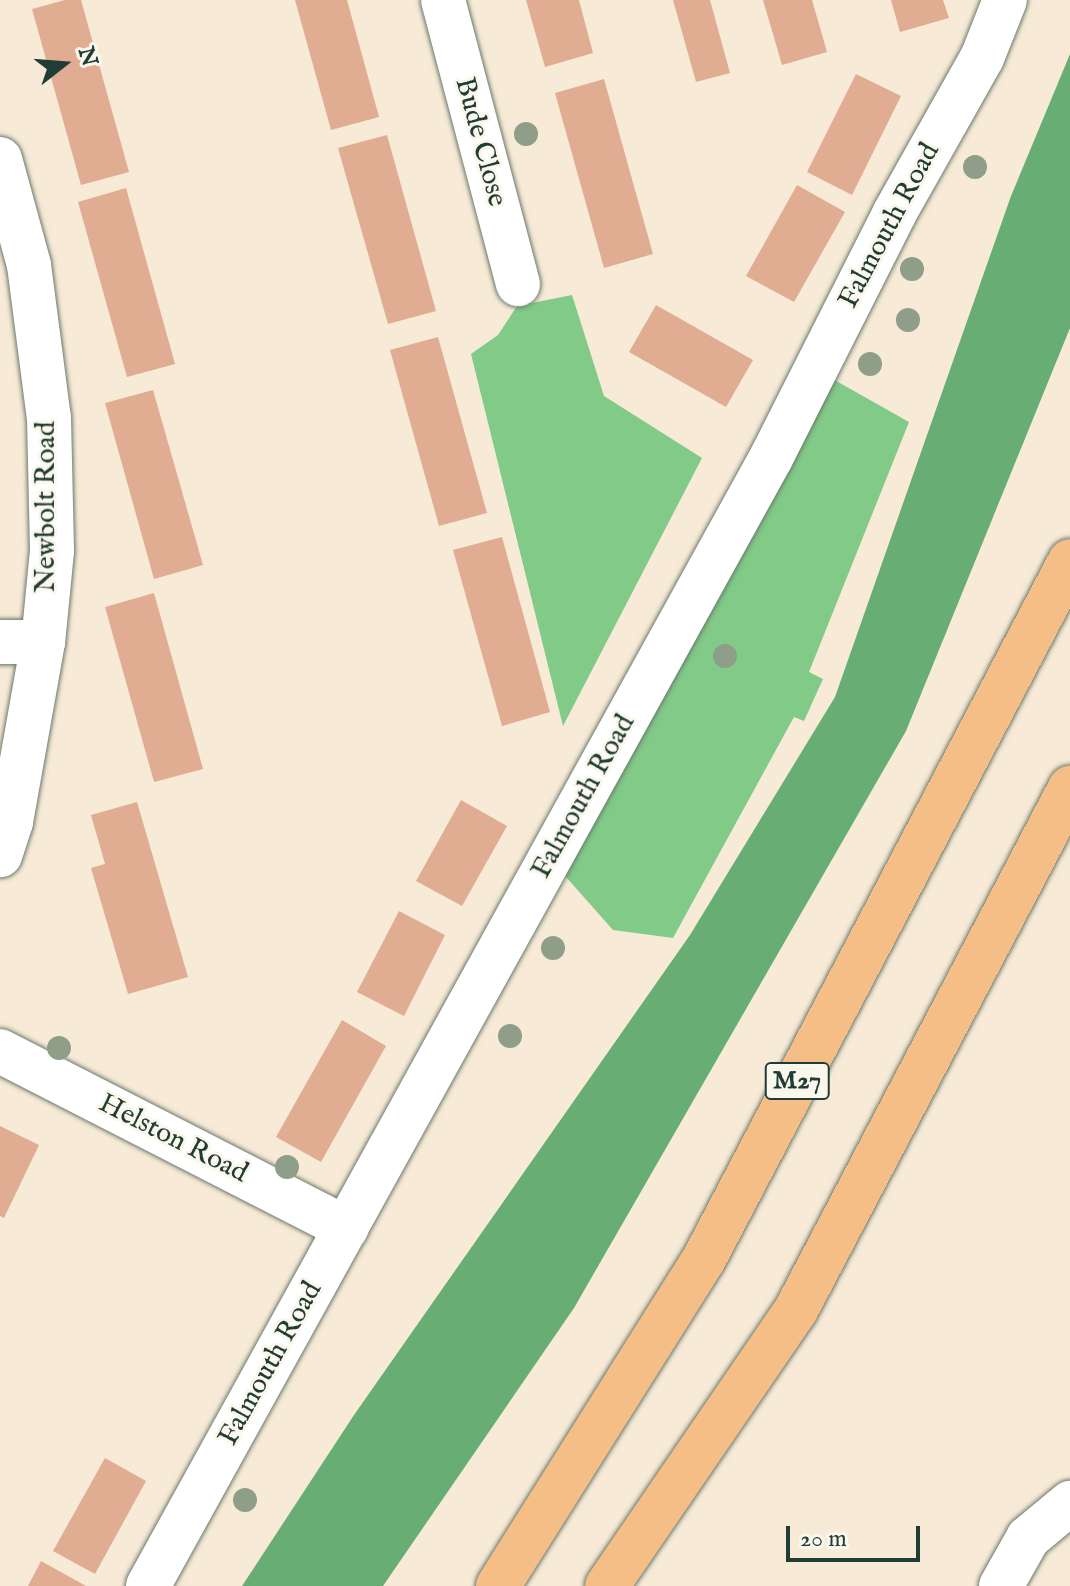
<!DOCTYPE html>
<html>
<head>
<meta charset="utf-8">
<style>
  body { margin:0 }
  #map { position:relative; width:1070px; height:1586px; overflow:hidden; background:#f7ead6; font-family:"IM FELL English",serif }
  div>[style] { position:absolute }
  [style*='--x'] { left:calc(var(--x)*1px); top:calc(var(--y)*1px); width:calc(var(--w)*1px); rotate:calc(var(--a)*1deg) }
  .green>* { inset:0; background:#81ca87 }
  .forest>* { inset:0; background:#68ae74 }
  .building>* { inset:0; background:#e0ad92 }
  .roads { filter:drop-shadow(0 0 2px #6b7a6d) drop-shadow(0 0 2px #6b7a6d) }
  .street>* { height:44px; margin:-22px; padding:0 22px; transform-origin:22px; border-radius:22px; background:#fff }
  .highway>* { height:44px; margin:-22px; padding:0 22px; transform-origin:22px; border-radius:22px; background:#f6be87 }
  .trees>* { width:24px; height:24px; margin:-12px; border-radius:50%; background:#8e9e88 }
  span { translate:-50% -50%; white-space:nowrap; text-align:center; line-height:1.15; -webkit-text-stroke:6px #fbf7ec; paint-order:stroke }
  .shield-label span { padding:2px 6px; background:#fbf7ec; border:2px solid; border-radius:6px; -webkit-text-stroke-width:0 }
  .shield-label { font-size:26px; color:#1f3d34; font-weight:700 }
  .street-label { font-size:28px; color:#1f3d34 }
  .north { position:absolute; left:24px; top:24px; width:80px; height:80px; -webkit-text-stroke:6px #fbf7ec; paint-order:stroke; rotate:73deg; font-size:22px; font-weight:700; line-height:32px; text-align:center; color:#1f3d34 }
  .north::after { content:''; display:block; margin:auto; width:28px; height:36px; background:#1f3d34; clip-path:polygon(50% 0,100% 100%,50% 72%,0 100%) }
  .scale { position:absolute; left:786px; top:1526px; width:134px; height:36px; box-sizing:border-box; border:4px solid #1f3d34; border-top:0; padding-left:10px; font-size:24px; line-height:28px; white-space:nowrap; color:#1f3d34; -webkit-text-stroke:6px #fbf7ec; paint-order:stroke }
</style>
</head>
<body>
<div id="map">
  <div class="green">
    <div style="clip-path:polygon(572px 295px,604px 396px,702px 458px,563px 726px,471px 354px,498px 335px,517px 306px)"></div>
    <div style="clip-path:polygon(831px 378px,909px 422px,809px 672px,823px 679px,804px 721px,794px 717px,673px 938px,613px 930px,559px 869px)"></div>
  </div>
  <div class="forest">
    <div style="clip-path:polygon(1070px 54px,1070px 328px,906px 731px,574px 1308px,383px 1586px,242px 1586px,354px 1415px,690px 935px,835px 697px,1011px 196px)"></div>
  </div>
  <div class="building">
    <div style="clip-path:polygon(65px 0,81px 0,129px 172px,81px 185px,32px 9px)"></div>
    <div style="clip-path:polygon(295px 0,347px 0,379px 117px,331px 130px)"></div>
    <div style="clip-path:polygon(526px 0,579px 0,593px 53px,545px 67px)"></div>
    <div style="clip-path:polygon(673px 0,710px 0,730px 73px,696px 82px)"></div>
    <div style="clip-path:polygon(763px 0,812px 0,827px 52px,782px 65px)"></div>
    <div style="clip-path:polygon(891px 0,943px 0,949px 18px,900px 32px)"></div>
    <div style="clip-path:polygon(856px 74px,901px 96px,852px 195px,807px 172px)"></div>
    <div style="clip-path:polygon(604px 79px,653px 254px,604px 268px,555px 93px)"></div>
    <div style="clip-path:polygon(387px 135px,436px 311px,388px 324px,338px 148px)"></div>
    <div style="clip-path:polygon(797px 185px,845px 212px,794px 302px,746px 276px)"></div>
    <div style="clip-path:polygon(126px 188px,175px 364px,127px 377px,78px 202px)"></div>
    <div style="clip-path:polygon(656px 305px,753px 360px,726px 407px,629px 352px)"></div>
    <div style="clip-path:polygon(438px 337px,487px 513px,439px 526px,390px 350px)"></div>
    <div style="clip-path:polygon(153px 390px,203px 565px,154px 579px,105px 403px)"></div>
    <div style="clip-path:polygon(502px 537px,550px 712px,502px 726px,453px 550px)"></div>
    <div style="clip-path:polygon(154px 593px,203px 769px,154px 782px,105px 607px)"></div>
    <div style="clip-path:polygon(461px 800px,507px 826px,462px 906px,416px 881px)"></div>
    <div style="clip-path:polygon(137px 802px,188px 977px,128px 994px,91px 868px,105px 864px,91px 815px)"></div>
    <div style="clip-path:polygon(399px 911px,445px 935px,404px 1016px,357px 992px)"></div>
    <div style="clip-path:polygon(342px 1020px,386px 1046px,321px 1162px,276px 1137px)"></div>
    <div style="clip-path:polygon(0 1126px,39px 1145px,4px 1218px,0 1216px)"></div>
    <div style="clip-path:polygon(105px 1458px,146px 1481px,95px 1574px,53px 1551px)"></div>
    <div style="clip-path:polygon(41px 1561px,86px 1586px,28px 1586px)"></div>
  </div>
  <div class="roads">
    <div class="street">
      <div style="--x:443;--y:0;--w:294;--a:75.2"></div>
      <div style="--x:0;--y:159;--w:110;--a:74.7"></div>
      <div style="--x:29;--y:265;--w:154;--a:82.6"></div>
      <div style="--x:49;--y:418;--w:133;--a:88.7"></div>
      <div style="--x:52;--y:551;--w:91;--a:95.6"></div>
      <div style="--x:43;--y:642;--w:183;--a:100.1"></div>
      <div style="--x:11;--y:822;--w:35;--a:108"></div>
      <div style="--x:0;--y:642;--w:43;--a:0"></div>
      <div style="--x:0;--y:1051;--w:389;--a:27.1"></div>
      <div style="--x:148;--y:1586;--w:1289;--a:-61.09"></div>
      <div style="--x:771;--y:458;--w:273;--a:-63.2"></div>
      <div style="--x:894;--y:214;--w:179;--a:-60.6"></div>
      <div style="--x:982;--y:58;--w:62;--a:-68.4"></div>
      <div style="--x:1001;--y:1586;--w:55;--a:-60.6"></div>
      <div style="--x:1028;--y:1538;--w:55;--a:-39.8"></div>
    </div>
    <div class="highway">
      <div style="--x:498;--y:1586;--w:386;--a:-57.8"></div>
      <div style="--x:704;--y:1259;--w:788;--a:-62.33"></div>
      <div style="--x:607;--y:1586;--w:335;--a:-55.6"></div>
      <div style="--x:796;--y:1310;--w:590;--a:-62.3"></div>
    </div>
  </div>
  <div class="trees">
    <div style="left:526px;top:134px"></div>
    <div style="left:975px;top:167px"></div>
    <div style="left:912px;top:269px"></div>
    <div style="left:908px;top:320px"></div>
    <div style="left:870px;top:364px"></div>
    <div style="left:725px;top:656px"></div>
    <div style="left:553px;top:948px"></div>
    <div style="left:510px;top:1036px"></div>
    <div style="left:59px;top:1048px"></div>
    <div style="left:287px;top:1167px"></div>
    <div style="left:245px;top:1500px"></div>
  </div>
  <div class="shield-label">
    <span style="left:797px;top:1081px">M27</span>
  </div>
  <div class="street-label">
    <span style="left:480px;top:142px;rotate:75deg">Bude Close</span>
    <span style="left:890px;top:226px;rotate:-62deg">Falmouth Road</span>
    <span style="left:47px;top:507px;rotate:-90deg">Newbolt Road</span>
    <span style="left:584px;top:797px;rotate:-61deg">Falmouth Road</span>
    <span style="left:173px;top:1139px;rotate:27deg">Helston Road</span>
    <span style="left:271px;top:1364px;rotate:-61deg">Falmouth Road</span>
  </div>
  <div class="north">N</div>
  <div class="scale">20 m</div>
</div>
</body>
</html>
